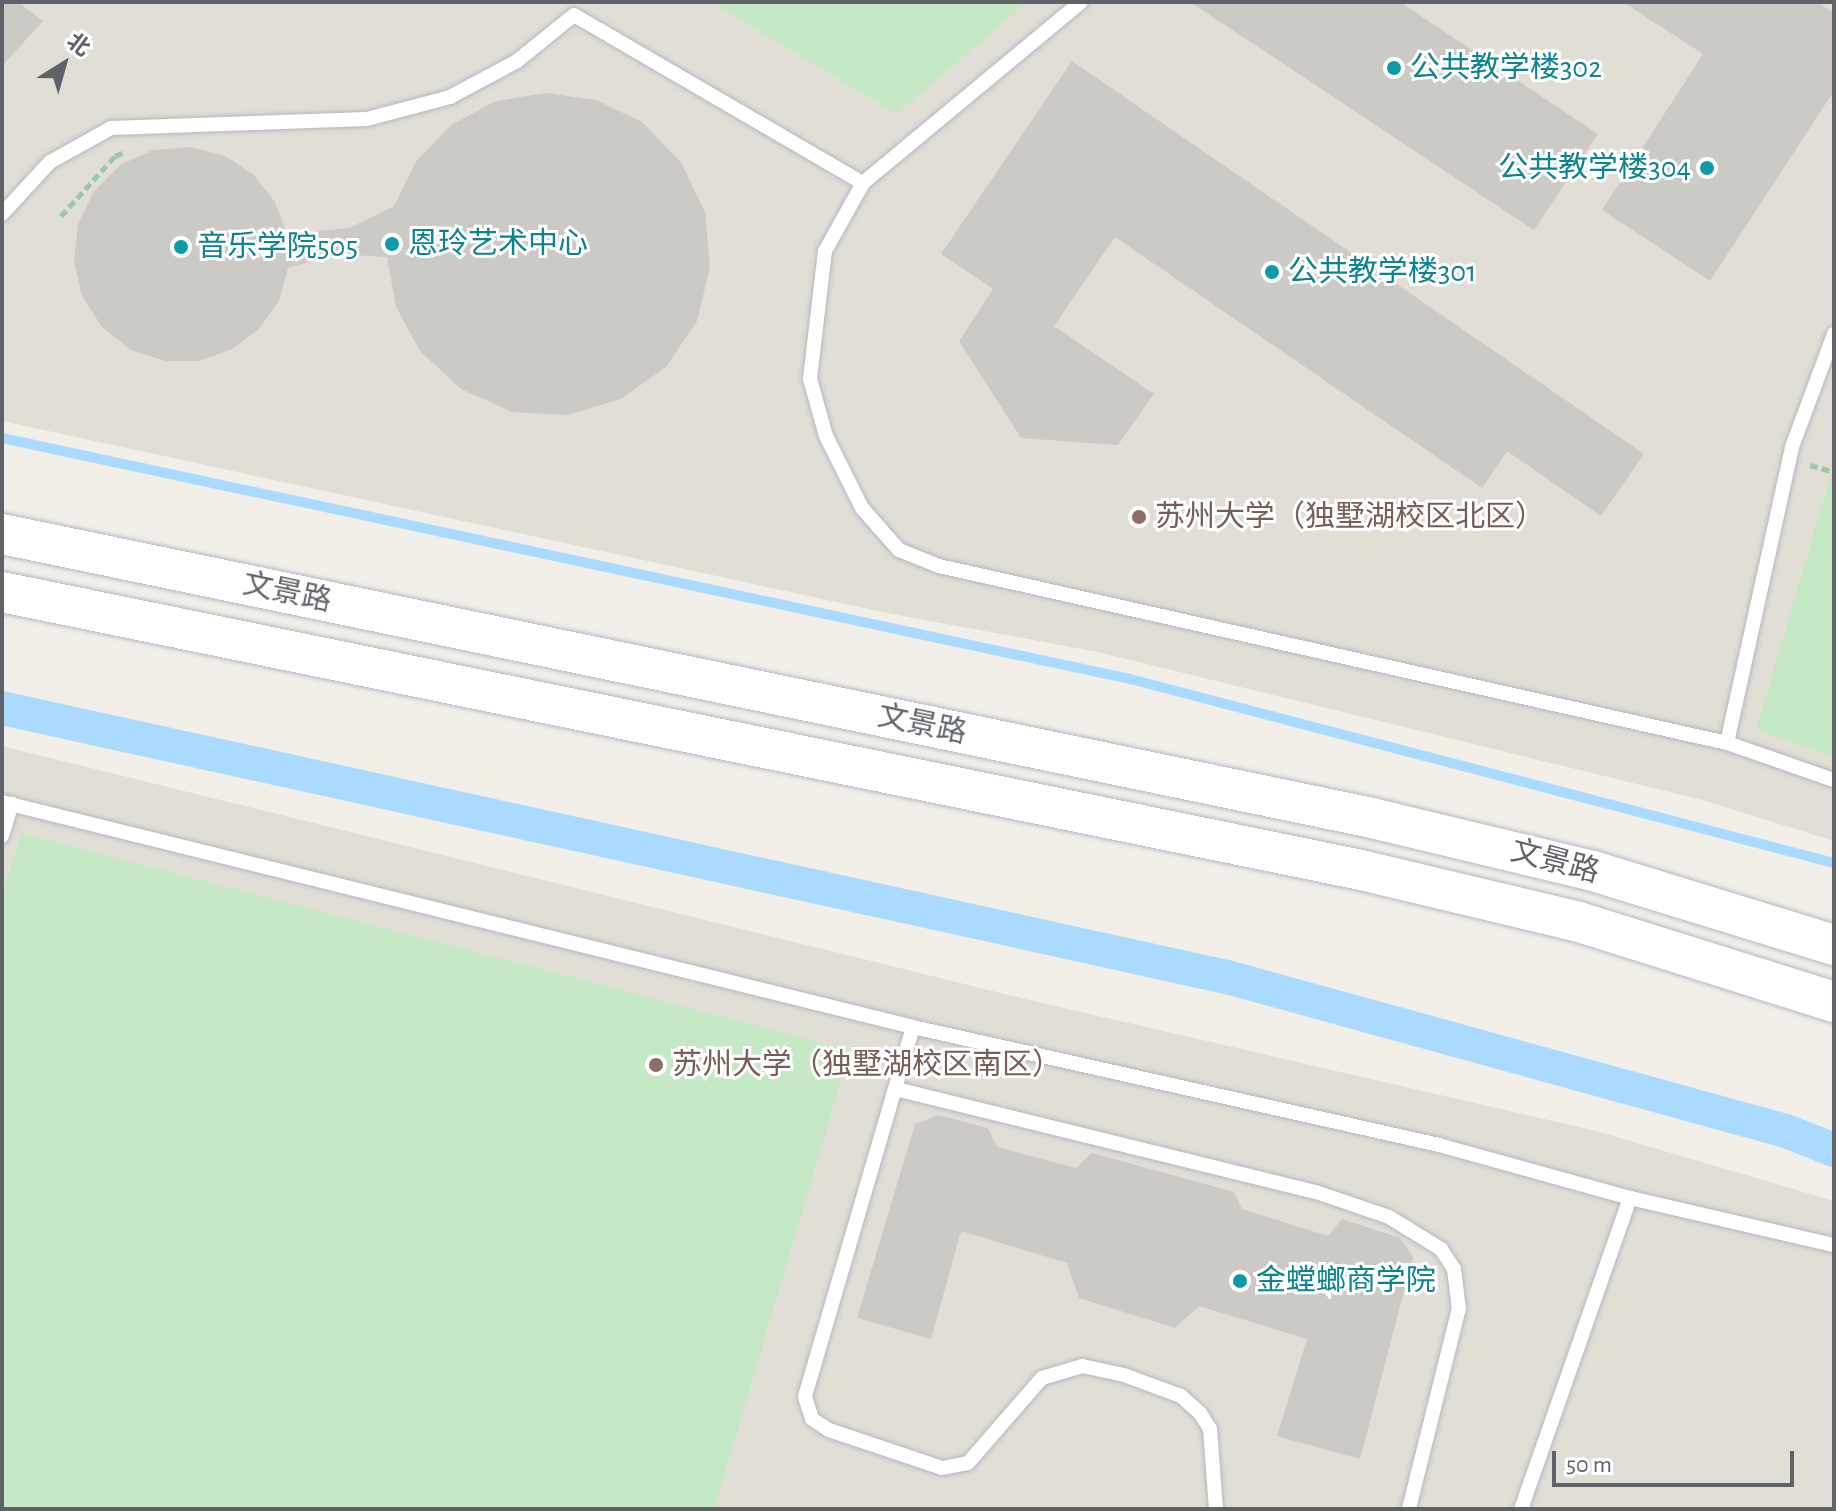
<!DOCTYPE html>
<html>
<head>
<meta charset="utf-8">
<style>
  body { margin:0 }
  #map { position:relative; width:1836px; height:1511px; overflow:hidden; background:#f1efe8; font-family:"Alegreya Sans","Noto Sans SC",sans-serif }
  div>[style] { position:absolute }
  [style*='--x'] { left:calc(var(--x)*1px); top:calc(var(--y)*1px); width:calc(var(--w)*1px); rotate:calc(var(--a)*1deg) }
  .education>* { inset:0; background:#e1ded6 }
  .green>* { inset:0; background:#c5e8c5 }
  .stream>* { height:10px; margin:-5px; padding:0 5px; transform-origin:5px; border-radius:5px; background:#aadaff }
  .canal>* { height:34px; margin:-17px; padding:0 17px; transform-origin:17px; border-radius:17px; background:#aadaff }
  .building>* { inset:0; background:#cccac5 }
  .path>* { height:5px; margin-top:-2.5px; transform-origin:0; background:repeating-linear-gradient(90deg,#9cc7a9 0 8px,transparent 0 12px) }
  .roads { filter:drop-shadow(0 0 2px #b5b8bc) drop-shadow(0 0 2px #b5b8bc) }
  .service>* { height:14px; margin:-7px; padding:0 7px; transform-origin:7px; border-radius:7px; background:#fff }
  .secondary>* { height:40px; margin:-20px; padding:0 20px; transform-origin:20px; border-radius:20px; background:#fff }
  .dots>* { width:22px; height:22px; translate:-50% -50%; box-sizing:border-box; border:4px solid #fff; border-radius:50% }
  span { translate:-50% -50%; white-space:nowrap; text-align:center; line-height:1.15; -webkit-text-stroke:6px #fff; paint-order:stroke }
  .culture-label { font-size:30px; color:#0d838f }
  .left { translate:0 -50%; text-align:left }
  .right { translate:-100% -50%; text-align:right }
  .education-label { font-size:30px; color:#785e54 }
  .street-label { font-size:30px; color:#5f6368 }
  .frame { position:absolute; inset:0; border:4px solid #5f6368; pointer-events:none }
  .north { position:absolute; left:24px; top:24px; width:80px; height:80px; -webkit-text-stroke:6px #fff; paint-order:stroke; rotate:37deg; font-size:22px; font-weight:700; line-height:32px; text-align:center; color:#5f6368 }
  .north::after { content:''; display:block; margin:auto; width:28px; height:36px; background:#5f6368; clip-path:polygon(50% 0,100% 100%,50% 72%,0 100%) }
  .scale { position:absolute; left:1552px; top:1451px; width:242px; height:36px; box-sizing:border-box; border:4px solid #5f6368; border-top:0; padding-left:10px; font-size:24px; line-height:28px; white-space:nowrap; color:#5f6368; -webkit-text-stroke:6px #fff; paint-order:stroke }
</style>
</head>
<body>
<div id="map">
  <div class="education">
    <div style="clip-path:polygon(2px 2px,1834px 2px,1834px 841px,1702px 800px,1098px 652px,887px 613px,2px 421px)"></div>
    <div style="clip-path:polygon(2px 746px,1025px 999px,1596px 1131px,1834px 1201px,1834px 1509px,2px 1509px)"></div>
  </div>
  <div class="green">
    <div style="clip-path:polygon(712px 2px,1027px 2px,896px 114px)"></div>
    <div style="clip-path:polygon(1834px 465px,1834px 757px,1756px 730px)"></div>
    <div style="clip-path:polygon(21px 833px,850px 1050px,714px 1509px,2px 1509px,2px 896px)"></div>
  </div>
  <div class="stream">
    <div style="--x:2;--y:438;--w:1153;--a:12.06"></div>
    <div style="--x:1130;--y:679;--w:728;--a:14.65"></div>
  </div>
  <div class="canal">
    <div style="--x:2;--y:708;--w:1254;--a:12.39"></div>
    <div style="--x:1227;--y:977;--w:580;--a:15.4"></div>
    <div style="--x:1786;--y:1131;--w:52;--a:21.6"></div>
  </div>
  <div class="building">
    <div style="clip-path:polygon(2px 2px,18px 2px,43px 21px,2px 66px)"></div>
    <div style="clip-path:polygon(1190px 2px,1400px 2px,1598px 134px,1534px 230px)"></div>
    <div style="clip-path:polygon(1623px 2px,1817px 2px,1834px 13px,1834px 91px,1710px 281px,1602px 210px,1703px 54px)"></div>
    <div style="clip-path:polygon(1072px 61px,1644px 454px,1601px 516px,1507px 451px,1482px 488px,1115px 237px,1054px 326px,1154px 394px,1118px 445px,1021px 438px,959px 341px,993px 289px,941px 254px)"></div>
    <div style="clip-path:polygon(546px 93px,596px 100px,642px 122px,681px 162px,705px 212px,710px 267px,697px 321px,666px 367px,621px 399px,567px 415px,512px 412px,461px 389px,420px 351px,396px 307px,387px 257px,336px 254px,288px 268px,279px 301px,259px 329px,232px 349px,200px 361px,166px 361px,131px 350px,102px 327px,82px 296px,74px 261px,78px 224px,94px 191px,120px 165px,153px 150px,190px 147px,225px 156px,254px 175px,275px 202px,287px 234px,349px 228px,394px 206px,416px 161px,451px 125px,496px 101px)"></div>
    <div style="clip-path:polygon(938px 1115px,988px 1128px,997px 1147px,1076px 1168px,1092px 1153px,1234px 1192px,1242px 1209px,1328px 1236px,1342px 1219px,1400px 1238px,1413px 1257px,1360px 1459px,1277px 1436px,1307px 1339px,1199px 1306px,1175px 1328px,1079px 1298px,1067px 1263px,961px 1231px,931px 1339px,857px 1318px,915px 1124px)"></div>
  </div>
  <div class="path">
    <div style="--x:61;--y:216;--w:81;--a:-48"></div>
    <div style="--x:115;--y:156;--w:11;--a:-22"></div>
    <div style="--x:1810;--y:465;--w:25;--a:16"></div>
  </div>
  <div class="roads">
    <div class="service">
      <div style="--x:863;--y:183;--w:283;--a:-39.7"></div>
      <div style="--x:2;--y:214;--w:71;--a:-47.3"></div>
      <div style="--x:50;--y:162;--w:70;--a:-29.1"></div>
      <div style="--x:111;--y:128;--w:256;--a:-2"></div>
      <div style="--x:367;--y:119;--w:86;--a:-14.8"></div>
      <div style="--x:450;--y:97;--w:76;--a:-28.2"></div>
      <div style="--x:517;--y:61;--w:73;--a:-38.9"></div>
      <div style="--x:574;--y:15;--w:334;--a:30.2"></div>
      <div style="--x:863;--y:183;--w:78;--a:119.2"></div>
      <div style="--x:825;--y:251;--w:129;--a:96.7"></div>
      <div style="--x:810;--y:379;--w:59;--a:74.3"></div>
      <div style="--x:826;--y:436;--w:80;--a:63.4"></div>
      <div style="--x:862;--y:508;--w:56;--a:48.6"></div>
      <div style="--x:899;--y:550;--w:43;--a:21.8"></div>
      <div style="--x:939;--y:566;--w:808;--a:12.66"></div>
      <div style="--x:1727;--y:743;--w:113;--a:19.1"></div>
      <div style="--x:1727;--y:743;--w:303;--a:-77.6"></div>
      <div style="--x:1792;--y:447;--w:121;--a:-69.6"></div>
      <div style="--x:2;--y:802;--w:938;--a:13.87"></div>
      <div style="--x:913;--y:1027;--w:539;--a:12.64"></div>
      <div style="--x:1439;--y:1145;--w:198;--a:15.5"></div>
      <div style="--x:1630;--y:1198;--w:330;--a:109.3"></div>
      <div style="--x:2;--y:836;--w:34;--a:-73"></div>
      <div style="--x:913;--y:1027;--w:385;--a:106.3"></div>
      <div style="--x:805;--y:1397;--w:23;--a:72"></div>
      <div style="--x:812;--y:1419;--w:20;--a:33"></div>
      <div style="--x:829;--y:1430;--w:119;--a:18.6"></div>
      <div style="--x:942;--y:1468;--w:26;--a:-11"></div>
      <div style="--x:968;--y:1463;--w:113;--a:-49"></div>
      <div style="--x:1042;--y:1378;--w:42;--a:-16.7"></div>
      <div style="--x:1082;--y:1366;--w:43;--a:12.1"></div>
      <div style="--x:1124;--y:1375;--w:61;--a:20.2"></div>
      <div style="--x:1181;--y:1396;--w:25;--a:42"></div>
      <div style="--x:1200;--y:1413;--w:19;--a:58"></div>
      <div style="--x:1210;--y:1429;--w:80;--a:85.7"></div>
      <div style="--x:896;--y:1089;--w:432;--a:13.8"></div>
      <div style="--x:1316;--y:1192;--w:77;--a:18.9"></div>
      <div style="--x:1389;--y:1217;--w:61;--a:31.6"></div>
      <div style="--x:1441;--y:1249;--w:24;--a:57"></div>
      <div style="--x:1454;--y:1269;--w:39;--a:83"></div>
      <div style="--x:1459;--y:1308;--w:207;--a:104"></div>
      <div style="--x:1630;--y:1198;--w:209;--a:13"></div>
    </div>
    <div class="secondary">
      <div style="--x:2;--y:534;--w:1399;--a:11.71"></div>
      <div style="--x:1372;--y:818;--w:227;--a:13.5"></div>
      <div style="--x:1593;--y:871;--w:252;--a:17.1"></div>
      <div style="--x:2;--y:592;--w:1387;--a:11.56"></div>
      <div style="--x:1361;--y:870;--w:224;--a:13.4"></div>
      <div style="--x:1579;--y:922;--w:267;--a:17.4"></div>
    </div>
  </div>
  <div class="dots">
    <div style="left:1394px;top:68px;background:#0f9aa8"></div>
    <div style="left:1707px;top:168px;background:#0f9aa8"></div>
    <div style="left:392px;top:244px;background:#0f9aa8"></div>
    <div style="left:181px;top:247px;background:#0f9aa8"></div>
    <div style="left:1272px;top:272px;background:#0f9aa8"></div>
    <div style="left:1139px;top:517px;background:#8d6e63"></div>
    <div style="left:656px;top:1065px;background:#8d6e63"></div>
    <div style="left:1240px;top:1281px;background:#0f9aa8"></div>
  </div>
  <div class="culture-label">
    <span class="left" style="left:1410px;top:68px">公共教学楼302</span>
    <span class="right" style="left:1691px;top:168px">公共教学楼304</span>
    <span class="left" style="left:408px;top:244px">恩玲艺术中心</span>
    <span class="left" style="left:197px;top:247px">音乐学院505</span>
    <span class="left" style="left:1288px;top:272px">公共教学楼301</span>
    <span class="left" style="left:1256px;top:1281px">金螳螂商学院</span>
  </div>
  <div class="education-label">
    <span class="left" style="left:1155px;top:517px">苏州大学（独墅湖校区北区）</span>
    <span class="left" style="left:672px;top:1065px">苏州大学（独墅湖校区南区）</span>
  </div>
  <div class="street-label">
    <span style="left:287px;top:593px;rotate:12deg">文景路</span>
    <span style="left:922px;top:725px;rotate:12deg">文景路</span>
    <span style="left:1555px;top:862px;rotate:15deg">文景路</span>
  </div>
  <div class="frame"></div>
  <div class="north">北</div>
  <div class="scale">50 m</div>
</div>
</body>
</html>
